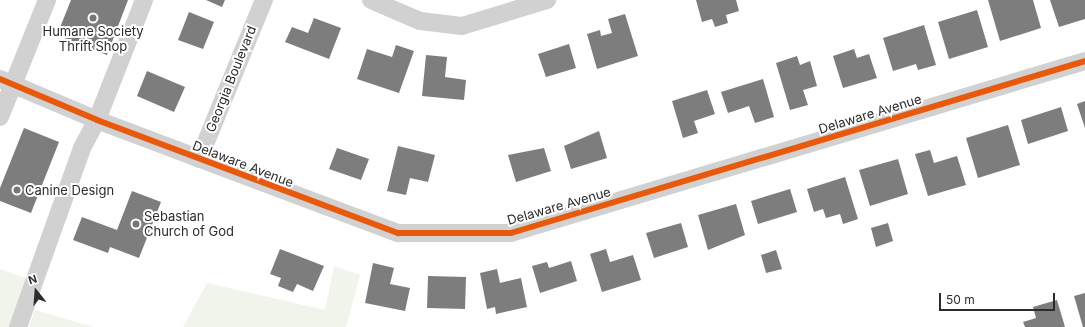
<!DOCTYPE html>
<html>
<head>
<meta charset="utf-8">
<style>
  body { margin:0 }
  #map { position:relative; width:1085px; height:327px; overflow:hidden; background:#fff; font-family:Inter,sans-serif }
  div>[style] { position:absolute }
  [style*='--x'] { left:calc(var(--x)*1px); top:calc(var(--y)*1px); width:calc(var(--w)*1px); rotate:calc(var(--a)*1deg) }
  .green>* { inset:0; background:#f0f4ea }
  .building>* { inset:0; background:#7d7d7d }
  .minor>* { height:18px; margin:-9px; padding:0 9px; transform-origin:9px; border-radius:9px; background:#d1d1d1 }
  .cycleway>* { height:6px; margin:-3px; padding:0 3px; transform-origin:3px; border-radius:3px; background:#e8590c }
  .dots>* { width:11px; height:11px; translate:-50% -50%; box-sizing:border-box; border:2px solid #fff; border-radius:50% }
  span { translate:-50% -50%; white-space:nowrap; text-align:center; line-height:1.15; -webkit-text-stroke:4px #fff; paint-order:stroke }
  .poi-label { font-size:13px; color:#2c2c2c }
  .left { translate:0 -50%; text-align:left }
  .street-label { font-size:13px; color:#2c2c2c }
  .north { position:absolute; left:16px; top:271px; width:40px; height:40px; -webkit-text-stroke:3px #fff; paint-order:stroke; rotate:343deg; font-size:11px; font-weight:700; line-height:16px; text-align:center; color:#2c2c2c }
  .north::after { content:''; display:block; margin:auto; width:14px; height:18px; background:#2c2c2c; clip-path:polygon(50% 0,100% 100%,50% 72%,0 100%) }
  .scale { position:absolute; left:939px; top:293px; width:116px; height:18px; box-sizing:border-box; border:2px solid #2c2c2c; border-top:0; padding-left:5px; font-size:12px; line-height:14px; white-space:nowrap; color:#2c2c2c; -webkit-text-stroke:3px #fff; paint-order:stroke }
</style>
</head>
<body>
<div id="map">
  <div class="green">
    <div style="clip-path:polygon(334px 266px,360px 275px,346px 327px,183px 327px,207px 283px,325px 310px)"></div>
    <div style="clip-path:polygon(0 269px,33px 281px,22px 327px,0 327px)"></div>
    <div style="clip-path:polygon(35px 310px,93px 327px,29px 327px)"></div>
  </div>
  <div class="building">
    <div style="clip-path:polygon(71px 0,128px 0,107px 55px,57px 35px)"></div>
    <div style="clip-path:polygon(206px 0,225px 0,222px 7px)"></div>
    <div style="clip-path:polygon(696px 0,736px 0,739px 11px,726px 15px,728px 23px,715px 27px,712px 19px,702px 22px)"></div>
    <div style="clip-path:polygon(988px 0,1033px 0,1041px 28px,1000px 41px)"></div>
    <div style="clip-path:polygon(1050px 0,1085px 0,1085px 19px,1059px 27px)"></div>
    <div style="clip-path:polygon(977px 10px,988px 47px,949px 59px,938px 22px)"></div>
    <div style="clip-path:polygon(189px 12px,214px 22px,203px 49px,178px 40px)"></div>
    <div style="clip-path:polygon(625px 14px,638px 56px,597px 69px,587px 34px,600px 30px,601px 36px,612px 33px,608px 19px)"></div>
    <div style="clip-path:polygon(314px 18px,341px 28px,329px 59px,285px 42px,292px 27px,308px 33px)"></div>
    <div style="clip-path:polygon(924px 25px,936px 65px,918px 70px,916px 64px,893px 71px,883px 38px)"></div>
    <div style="clip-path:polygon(569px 44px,576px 68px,546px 77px,538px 54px)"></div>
    <div style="clip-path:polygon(396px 45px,414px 51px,399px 93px,357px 79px,367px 49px,392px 57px)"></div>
    <div style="clip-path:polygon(854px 49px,857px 58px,869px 54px,877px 78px,843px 88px,833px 56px)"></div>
    <div style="clip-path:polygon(426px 55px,447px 57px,445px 77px,466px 80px,464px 100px,422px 96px)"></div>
    <div style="clip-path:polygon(797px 56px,800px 65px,810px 61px,817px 86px,803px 90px,808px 105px,790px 110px,776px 63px)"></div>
    <div style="clip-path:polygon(147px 71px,185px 87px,174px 112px,137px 96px)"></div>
    <div style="clip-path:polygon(763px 79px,774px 117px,755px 123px,749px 106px,728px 113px,721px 92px)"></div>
    <div style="clip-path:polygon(707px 90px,715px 114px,694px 121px,698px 133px,683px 138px,672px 101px)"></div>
    <div style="clip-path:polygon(1085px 101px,1085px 128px,1077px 104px)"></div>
    <div style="clip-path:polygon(1061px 107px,1068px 131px,1028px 144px,1021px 120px)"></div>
    <div style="clip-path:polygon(1008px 125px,1020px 165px,978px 178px,966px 138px)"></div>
    <div style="clip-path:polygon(24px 128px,59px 142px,31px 213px,0 201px,0 188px)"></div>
    <div style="clip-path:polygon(599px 131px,607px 158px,571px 169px,564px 146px)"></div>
    <div style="clip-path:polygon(398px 146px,435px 155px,428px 182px,410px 178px,406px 195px,387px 191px)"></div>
    <div style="clip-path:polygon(337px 148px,369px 159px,361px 180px,329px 169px)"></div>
    <div style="clip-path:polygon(544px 148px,551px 171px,516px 182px,508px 155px)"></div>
    <div style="clip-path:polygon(930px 150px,934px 163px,957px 156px,966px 185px,928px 196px,915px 154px)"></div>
    <div style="clip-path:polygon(898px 159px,908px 194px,870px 206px,859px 170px)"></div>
    <div style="clip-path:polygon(845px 177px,858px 219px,843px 224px,840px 214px,826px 218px,823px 209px,814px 212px,807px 189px)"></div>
    <div style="clip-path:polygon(790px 189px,797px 212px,758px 224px,751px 201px)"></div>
    <div style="clip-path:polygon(132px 191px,161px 202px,139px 258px,110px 247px,108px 253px,73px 240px,82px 217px,117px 230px)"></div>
    <div style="clip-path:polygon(736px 204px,745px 235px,708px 250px,698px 215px)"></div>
    <div style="clip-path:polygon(681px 223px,688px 247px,654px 258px,646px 233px)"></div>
    <div style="clip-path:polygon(888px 223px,893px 241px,876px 247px,871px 228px)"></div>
    <div style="clip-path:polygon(280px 249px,324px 266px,313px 291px,297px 284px,293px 292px,278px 286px,281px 278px,270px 274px)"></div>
    <div style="clip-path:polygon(606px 249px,610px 262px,633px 255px,641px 280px,602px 292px,590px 254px)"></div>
    <div style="clip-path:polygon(776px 250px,782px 269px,766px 273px,761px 255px)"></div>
    <div style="clip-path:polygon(571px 261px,577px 281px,540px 293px,532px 266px,547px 262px,549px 268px)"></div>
    <div style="clip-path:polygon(373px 263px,394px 268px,390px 284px,410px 288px,405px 311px,365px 303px)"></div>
    <div style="clip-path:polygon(497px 269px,500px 283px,521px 278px,527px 307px,496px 314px,495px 307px,487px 309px,480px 273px)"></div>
    <div style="clip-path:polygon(428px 276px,466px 277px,465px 309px,427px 308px)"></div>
    <div style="clip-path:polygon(1085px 293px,1085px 327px,1083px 327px,1074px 296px)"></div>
    <div style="clip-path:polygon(1057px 300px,1065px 327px,1025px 327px,1023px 322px,1036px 318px,1033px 307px)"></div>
  </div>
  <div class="minor">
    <div style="--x:371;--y:0;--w:53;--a:23.2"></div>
    <div style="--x:420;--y:21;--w:42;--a:6.8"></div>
    <div style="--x:462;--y:26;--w:89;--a:-17"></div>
    <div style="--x:0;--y:79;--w:105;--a:22.9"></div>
    <div style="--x:97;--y:120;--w:322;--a:20.6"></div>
    <div style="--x:398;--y:233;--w:113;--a:0"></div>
    <div style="--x:511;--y:233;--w:599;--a:-16.68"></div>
    <div style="--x:0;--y:117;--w:126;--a:-68.1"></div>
    <div style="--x:199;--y:159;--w:172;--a:-67.8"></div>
    <div style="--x:18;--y:327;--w:190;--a:-70.3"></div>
    <div style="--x:82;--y:148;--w:32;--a:-62"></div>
    <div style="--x:97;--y:120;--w:129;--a:-68.6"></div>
  </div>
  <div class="cycleway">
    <div style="--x:0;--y:79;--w:105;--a:22.9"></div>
    <div style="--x:97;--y:120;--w:322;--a:20.6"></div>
    <div style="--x:398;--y:233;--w:113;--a:0"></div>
    <div style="--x:511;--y:233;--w:599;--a:-16.68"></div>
  </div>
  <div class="dots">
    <div style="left:93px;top:18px;background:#767676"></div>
    <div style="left:17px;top:190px;background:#767676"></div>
    <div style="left:136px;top:224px;background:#767676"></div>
  </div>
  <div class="poi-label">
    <span style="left:93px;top:39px">Humane Society<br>Thrift Shop</span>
    <span class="left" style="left:25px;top:190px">Canine Design</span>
    <span class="left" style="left:144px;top:224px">Sebastian<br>Church of God</span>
  </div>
  <div class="street-label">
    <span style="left:231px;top:79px;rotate:-68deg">Georgia Boulevard</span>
    <span style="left:870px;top:114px;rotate:-17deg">Delaware Avenue</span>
    <span style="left:243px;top:164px;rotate:21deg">Delaware Avenue</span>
    <span style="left:559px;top:206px;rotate:-16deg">Delaware Avenue</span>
  </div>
  <div class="north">N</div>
  <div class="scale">50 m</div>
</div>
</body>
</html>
